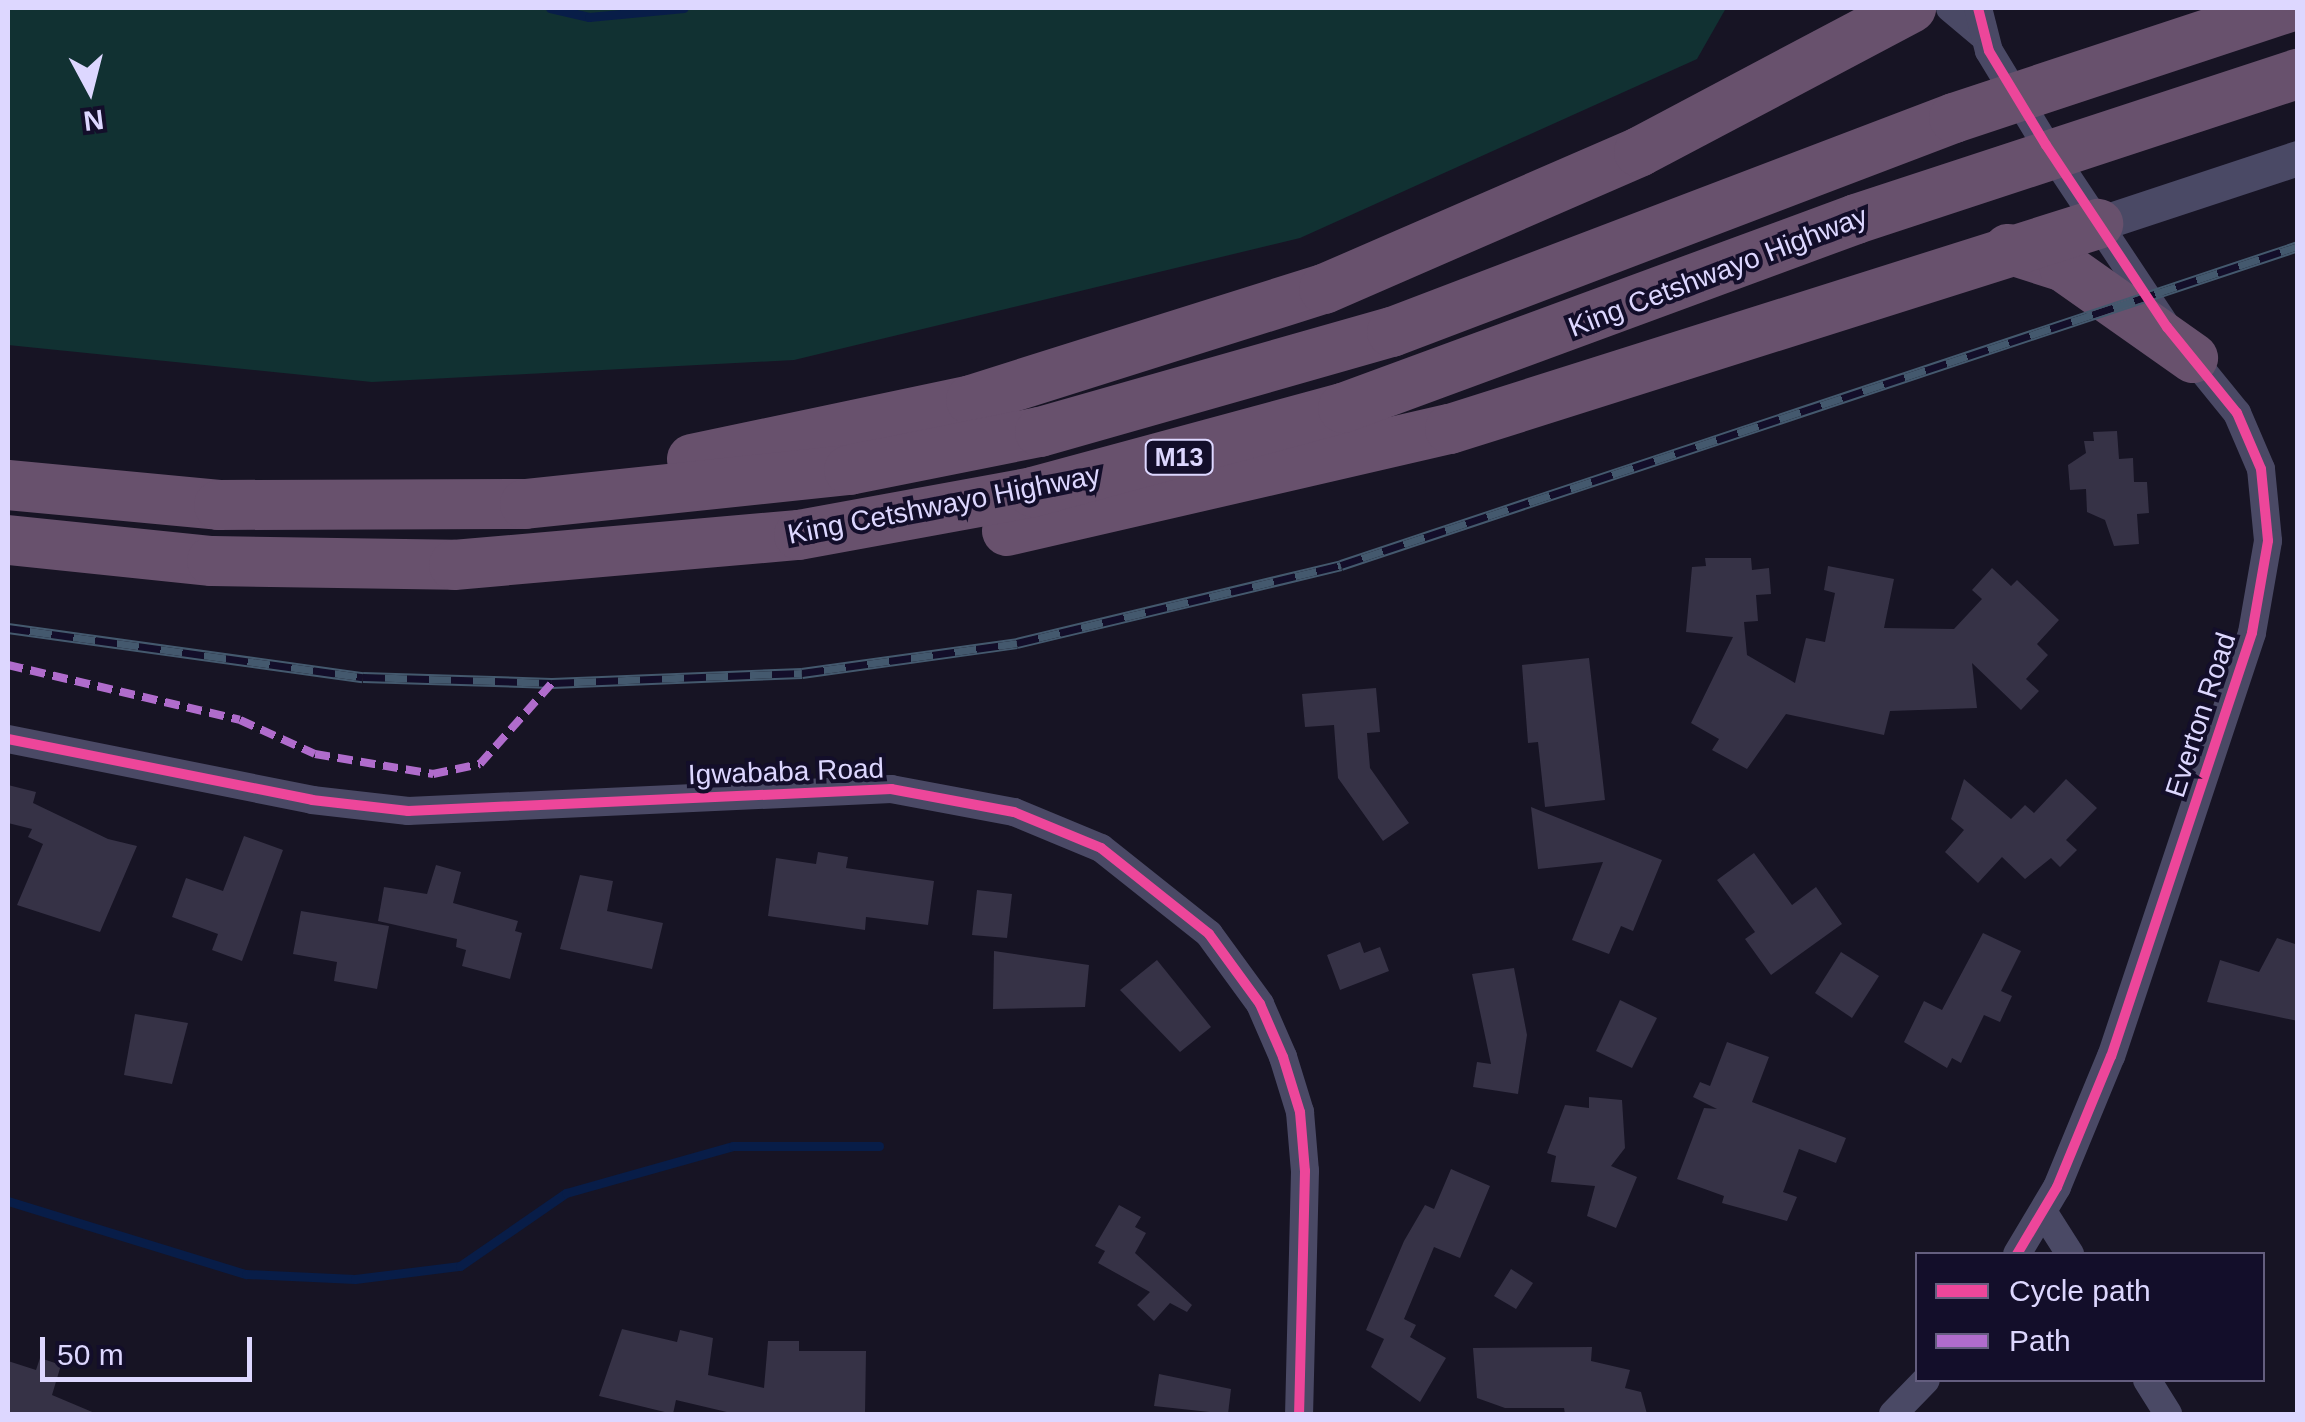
<!DOCTYPE html>
<html>
<head>
<meta charset="utf-8">
<style>
  body { margin:0 }
  #map { position:relative; width:2305px; height:1422px; overflow:hidden; background:#171424; font-family:Arial,sans-serif }
  div>[style] { position:absolute }
  [style*='--x'] { left:calc(var(--x)*1px); top:calc(var(--y)*1px); width:calc(var(--w)*1px); rotate:calc(var(--a)*1deg) }
  .green>* { inset:0; background:#113132 }
  .stream>* { height:9px; margin:-4.5px; padding:0 4.5px; transform-origin:4.5px; border-radius:4.5px; background:#081d48 }
  .building>* { inset:0; background:#363246 }
  .minor>* { height:28px; margin:-14px; padding:0 14px; transform-origin:14px; border-radius:14px; background:#4a4965 }
  .tertiary>* { height:35px; margin:-17.5px; padding:0 17.5px; transform-origin:17.5px; border-radius:17.5px; background:#4a4965 }
  .motorway>* { height:50px; margin:-25px; padding:0 25px; transform-origin:25px; border-radius:25px; background:#68516d }
  .rail>* { height:11px; margin-top:-5.5px; transform-origin:0; background:repeating-linear-gradient(90deg,#130e2a 0 22px,#44596e 0 44px); box-sizing:border-box; border-block:2px solid #44596e }
  .quiet>* { height:8px; margin-top:-4px; transform-origin:0; background:repeating-linear-gradient(90deg,#b06ccc 0 15px,transparent 0 23px) }
  .cycleway>* { height:10px; margin:-5px; padding:0 5px; transform-origin:5px; border-radius:5px; background:#ed469a }
  span { translate:-50% -50%; white-space:nowrap; text-align:center; line-height:1.15; -webkit-text-stroke:8px #130e2a; paint-order:stroke }
  .shield-label span { padding:2px 8px; background:#130e2a; border:2px solid; border-radius:8px; -webkit-text-stroke-width:0 }
  .shield-label { font-size:25px; color:#ddd7ff; font-weight:700 }
  .street-label { font-size:28px; color:#ddd7ff }
  .frame { position:absolute; inset:0; border:10px solid #ddd7ff; pointer-events:none }
  .legend { position:absolute; left:1915px; top:1252px; width:350px; height:130px; box-sizing:border-box; background:#130e2a; border:2px solid #645e7f; margin:0; padding:12px 18px; list-style:none; font-size:30px; color:#ddd7ff }
  .legend li { display:flex; align-items:center; gap:20px; height:50px }
  .legend b { width:50px; border:2px solid #645e7f }
  .north { position:absolute; left:40px; top:40px; width:100px; height:100px; -webkit-text-stroke:8px #130e2a; paint-order:stroke; rotate:173deg; font-size:28px; font-weight:700; line-height:40px; text-align:center; color:#ddd7ff }
  .north::after { content:''; display:block; margin:auto; width:35px; height:45px; background:#ddd7ff; clip-path:polygon(50% 0,100% 100%,50% 72%,0 100%) }
  .scale { position:absolute; left:40px; top:1337px; width:212px; height:45px; box-sizing:border-box; border:5px solid #ddd7ff; border-top:0; padding-left:12px; font-size:30px; line-height:35px; white-space:nowrap; color:#ddd7ff; -webkit-text-stroke:8px #130e2a; paint-order:stroke }
</style>
</head>
<body>
<div id="map">
  <div class="green">
    <div style="clip-path:polygon(8px 8px,1726px 8px,1697px 59px,1300px 238px,794px 360px,372px 382px,8px 345px)"></div>
  </div>
  <div class="stream">
    <div style="--x:550;--y:8;--w:40;--a:13"></div>
    <div style="--x:589;--y:17;--w:95;--a:-5.4"></div>
    <div style="--x:8;--y:1201;--w:249;--a:17.1"></div>
    <div style="--x:246;--y:1274;--w:109;--a:2.6"></div>
    <div style="--x:355;--y:1279;--w:106;--a:-7.1"></div>
    <div style="--x:460;--y:1266;--w:129;--a:-34.6"></div>
    <div style="--x:566;--y:1193;--w:173;--a:-15.7"></div>
    <div style="--x:733;--y:1146;--w:146;--a:0"></div>
  </div>
  <div class="building">
    <div style="clip-path:polygon(2117px 431px,2119px 459px,2133px 458px,2134px 482px,2147px 482px,2149px 513px,2137px 514px,2139px 544px,2114px 546px,2105px 520px,2087px 512px,2086px 489px,2070px 490px,2068px 465px,2086px 453px,2084px 441px,2094px 441px,2093px 432px)"></div>
    <div style="clip-path:polygon(1705px 558px,1751px 558px,1752px 570px,1769px 568px,1771px 594px,1756px 595px,1758px 621px,1744px 622px,1747px 655px,1795px 683px,1806px 638px,1825px 642px,1835px 593px,1824px 590px,1828px 566px,1894px 579px,1884px 628px,1954px 629px,1982px 599px,1972px 590px,1992px 568px,2011px 586px,2017px 580px,2059px 620px,2037px 644px,2048px 655px,2026px 679px,2039px 691px,2021px 710px,1972px 663px,1977px 708px,1890px 711px,1884px 735px,1786px 714px,1747px 769px,1712px 750px,1719px 739px,1691px 723px,1733px 637px,1686px 632px,1692px 567px,1706px 566px)"></div>
    <div style="clip-path:polygon(1589px 658px,1605px 800px,1545px 807px,1538px 742px,1528px 743px,1522px 665px)"></div>
    <div style="clip-path:polygon(1376px 688px,1380px 732px,1367px 733px,1370px 768px,1409px 823px,1383px 841px,1338px 778px,1334px 725px,1305px 727px,1302px 694px)"></div>
    <div style="clip-path:polygon(1964px 779px,2011px 819px,2025px 805px,2034px 813px,2066px 779px,2097px 808px,2066px 840px,2077px 850px,2060px 867px,2051px 858px,2025px 879px,2002px 857px,1978px 883px,1945px 852px,1964px 830px,1951px 819px)"></div>
    <div style="clip-path:polygon(8px 785px,36px 792px,33px 803px,108px 839px,137px 846px,100px 932px,17px 905px,43px 844px,28px 837px,32px 829px,8px 823px)"></div>
    <div style="clip-path:polygon(1531px 807px,1662px 860px,1633px 931px,1621px 926px,1609px 954px,1572px 940px,1603px 862px,1538px 869px)"></div>
    <div style="clip-path:polygon(244px 836px,283px 850px,242px 961px,212px 950px,218px 934px,172px 917px,186px 878px,223px 891px)"></div>
    <div style="clip-path:polygon(818px 852px,848px 857px,846px 868px,934px 881px,928px 925px,866px 917px,865px 930px,768px 916px,776px 858px,816px 864px)"></div>
    <div style="clip-path:polygon(1754px 853px,1792px 905px,1816px 887px,1842px 924px,1771px 975px,1745px 939px,1755px 932px,1717px 880px)"></div>
    <div style="clip-path:polygon(436px 865px,461px 872px,453px 903px,518px 921px,515px 931px,522px 933px,510px 979px,462px 966px,466px 950px,456px 947px,457px 939px,378px 921px,384px 887px,427px 894px)"></div>
    <div style="clip-path:polygon(580px 875px,613px 881px,607px 911px,663px 923px,652px 969px,560px 949px)"></div>
    <div style="clip-path:polygon(977px 890px,1012px 894px,1007px 938px,972px 935px)"></div>
    <div style="clip-path:polygon(301px 911px,389px 926px,377px 989px,334px 981px,337px 962px,293px 954px)"></div>
    <div style="clip-path:polygon(1983px 933px,2021px 951px,2001px 991px,2012px 996px,2000px 1022px,1984px 1015px,1961px 1063px,1952px 1058px,1947px 1068px,1904px 1042px,1924px 1001px,1942px 1010px)"></div>
    <div style="clip-path:polygon(2277px 938px,2298px 945px,2298px 1021px,2207px 1002px,2220px 960px,2259px 972px)"></div>
    <div style="clip-path:polygon(1360px 942px,1364px 953px,1380px 947px,1389px 971px,1340px 990px,1327px 955px)"></div>
    <div style="clip-path:polygon(994px 951px,1089px 965px,1085px 1007px,993px 1009px)"></div>
    <div style="clip-path:polygon(1841px 952px,1879px 976px,1852px 1018px,1815px 993px)"></div>
    <div style="clip-path:polygon(1157px 960px,1211px 1027px,1180px 1052px,1120px 990px)"></div>
    <div style="clip-path:polygon(1514px 968px,1527px 1035px,1518px 1094px,1473px 1087px,1477px 1062px,1491px 1064px,1472px 974px)"></div>
    <div style="clip-path:polygon(1620px 1000px,1657px 1018px,1632px 1068px,1596px 1051px)"></div>
    <div style="clip-path:polygon(135px 1014px,188px 1023px,172px 1084px,124px 1075px)"></div>
    <div style="clip-path:polygon(1727px 1042px,1769px 1057px,1752px 1102px,1846px 1138px,1836px 1163px,1799px 1149px,1783px 1192px,1797px 1197px,1787px 1221px,1722px 1203px,1724px 1196px,1677px 1179px,1704px 1108px,1717px 1109px,1693px 1097px,1700px 1082px,1710px 1086px)"></div>
    <div style="clip-path:polygon(1589px 1097px,1622px 1100px,1625px 1148px,1611px 1166px,1637px 1177px,1616px 1228px,1587px 1216px,1595px 1186px,1551px 1182px,1556px 1156px,1547px 1153px,1565px 1105px,1589px 1108px)"></div>
    <div style="clip-path:polygon(1451px 1169px,1490px 1186px,1460px 1258px,1434px 1247px,1404px 1319px,1416px 1325px,1410px 1337px,1446px 1358px,1420px 1402px,1371px 1367px,1384px 1339px,1366px 1330px,1404px 1241px,1425px 1205px,1434px 1209px)"></div>
    <div style="clip-path:polygon(1119px 1205px,1141px 1217px,1135px 1227px,1146px 1233px,1135px 1253px,1192px 1305px,1187px 1312px,1170px 1303px,1154px 1321px,1137px 1305px,1150px 1292px,1098px 1263px,1105px 1251px,1095px 1246px)"></div>
    <div style="clip-path:polygon(1511px 1269px,1533px 1283px,1516px 1309px,1494px 1296px)"></div>
    <div style="clip-path:polygon(622px 1329px,677px 1342px,680px 1330px,713px 1338px,708px 1375px,764px 1388px,768px 1341px,799px 1341px,799px 1351px,866px 1351px,865px 1414px,731px 1413px,676px 1400px,673px 1414px,599px 1396px)"></div>
    <div style="clip-path:polygon(1592px 1347px,1591px 1361px,1630px 1370px,1625px 1388px,1641px 1392px,1647px 1414px,1565px 1414px,1564px 1408px,1505px 1408px,1477px 1398px,1473px 1348px)"></div>
    <div style="clip-path:polygon(40px 1358px,61px 1365px,52px 1395px,97px 1414px,8px 1414px,8px 1361px,36px 1370px)"></div>
    <div style="clip-path:polygon(1159px 1374px,1231px 1389px,1228px 1414px,1154px 1406px)"></div>
  </div>
  <div class="minor">
    <div style="--x:1950;--y:8;--w:40;--a:40"></div>
    <div style="--x:1978;--y:8;--w:44;--a:75.7"></div>
    <div style="--x:1989;--y:51;--w:110;--a:58.8"></div>
    <div style="--x:2046;--y:145;--w:219;--a:56.4"></div>
    <div style="--x:2167;--y:327;--w:111;--a:50.9"></div>
    <div style="--x:2237;--y:413;--w:61;--a:66.8"></div>
    <div style="--x:2261;--y:469;--w:72;--a:84.4"></div>
    <div style="--x:2268;--y:541;--w:93;--a:99.9"></div>
    <div style="--x:2252;--y:633;--w:446;--a:108.4"></div>
    <div style="--x:2111;--y:1056;--w:142;--a:112.4"></div>
    <div style="--x:2057;--y:1187;--w:78;--a:120.8"></div>
    <div style="--x:8;--y:739;--w:310;--a:11.3"></div>
    <div style="--x:312;--y:800;--w:97;--a:6.5"></div>
    <div style="--x:408;--y:811;--w:484;--a:-2.6"></div>
    <div style="--x:891;--y:789;--w:125;--a:10.6"></div>
    <div style="--x:1014;--y:812;--w:94;--a:22.5"></div>
    <div style="--x:1101;--y:848;--w:138;--a:38.5"></div>
    <div style="--x:1209;--y:934;--w:87;--a:53.9"></div>
    <div style="--x:1260;--y:1004;--w:58;--a:66.5"></div>
    <div style="--x:1283;--y:1057;--w:58;--a:72.8"></div>
    <div style="--x:1300;--y:1112;--w:59;--a:85.2"></div>
    <div style="--x:1305;--y:1171;--w:243;--a:91.4"></div>
    <div style="--x:2044;--y:1213;--w:49;--a:57.6"></div>
    <div style="--x:2147;--y:1380;--w:40;--a:58"></div>
    <div style="--x:1893;--y:1414;--w:47;--a:-45.9"></div>
  </div>
  <div class="tertiary">
    <div style="--x:2098;--y:224;--w:211;--a:-18.3"></div>
  </div>
  <div class="motorway">
    <div style="--x:2008;--y:249;--w:59;--a:17.8"></div>
    <div style="--x:2064;--y:267;--w:158;--a:35.2"></div>
    <div style="--x:692;--y:459;--w:285;--a:-11.9"></div>
    <div style="--x:971;--y:400;--w:370;--a:-17.5"></div>
    <div style="--x:1324;--y:289;--w:344;--a:-23.5"></div>
    <div style="--x:1639;--y:152;--w:308;--a:-27.9"></div>
    <div style="--x:8;--y:485;--w:212;--a:5.4"></div>
    <div style="--x:219;--y:505;--w:306;--a:-0.2"></div>
    <div style="--x:525;--y:504;--w:326;--a:-6"></div>
    <div style="--x:849;--y:470;--w:195;--a:-11.3"></div>
    <div style="--x:1040;--y:432;--w:366;--a:-15.9"></div>
    <div style="--x:1392;--y:332;--w:601;--a:-20.85"></div>
    <div style="--x:1954;--y:118;--w:351;--a:-18.3"></div>
    <div style="--x:1007;--y:531;--w:455;--a:-13"></div>
    <div style="--x:1450;--y:429;--w:680;--a:-17.56"></div>
    <div style="--x:8;--y:540;--w:205;--a:5.9"></div>
    <div style="--x:212;--y:561;--w:242;--a:0.9"></div>
    <div style="--x:454;--y:565;--w:346;--a:-5"></div>
    <div style="--x:799;--y:535;--w:238;--a:-10.4"></div>
    <div style="--x:1033;--y:492;--w:321;--a:-15.2"></div>
    <div style="--x:1343;--y:408;--w:547;--a:-20.22"></div>
    <div style="--x:1856;--y:219;--w:465;--a:-18.2"></div>
  </div>
  <div class="rail">
    <div style="--x:8;--y:628;--w:358;--a:7.9"></div>
    <div style="--x:363;--y:677;--w:189;--a:1.8"></div>
    <div style="--x:552;--y:683;--w:250;--a:-2.3"></div>
    <div style="--x:802;--y:673;--w:217;--a:-7.9"></div>
    <div style="--x:1017;--y:643;--w:333;--a:-13.5"></div>
    <div style="--x:1341;--y:565;--w:1009;--a:-18.43"></div>
  </div>
  <div class="quiet">
    <div style="--x:8;--y:665;--w:238;--a:13.3"></div>
    <div style="--x:240;--y:720;--w:82;--a:24.4"></div>
    <div style="--x:315;--y:754;--w:120;--a:9.6"></div>
    <div style="--x:433;--y:774;--w:48;--a:-12"></div>
    <div style="--x:480;--y:764;--w:108;--a:-48.4"></div>
  </div>
  <div class="cycleway">
    <div style="--x:1978;--y:8;--w:44;--a:75.7"></div>
    <div style="--x:1989;--y:51;--w:110;--a:58.8"></div>
    <div style="--x:2046;--y:145;--w:219;--a:56.4"></div>
    <div style="--x:2167;--y:327;--w:111;--a:50.9"></div>
    <div style="--x:2237;--y:413;--w:61;--a:66.8"></div>
    <div style="--x:2261;--y:469;--w:72;--a:84.4"></div>
    <div style="--x:2268;--y:541;--w:93;--a:99.9"></div>
    <div style="--x:2252;--y:633;--w:446;--a:108.4"></div>
    <div style="--x:2111;--y:1056;--w:142;--a:112.4"></div>
    <div style="--x:2057;--y:1187;--w:78;--a:120.8"></div>
    <div style="--x:8;--y:739;--w:310;--a:11.3"></div>
    <div style="--x:312;--y:800;--w:97;--a:6.5"></div>
    <div style="--x:408;--y:811;--w:484;--a:-2.6"></div>
    <div style="--x:891;--y:789;--w:125;--a:10.6"></div>
    <div style="--x:1014;--y:812;--w:94;--a:22.5"></div>
    <div style="--x:1101;--y:848;--w:138;--a:38.5"></div>
    <div style="--x:1209;--y:934;--w:87;--a:53.9"></div>
    <div style="--x:1260;--y:1004;--w:58;--a:66.5"></div>
    <div style="--x:1283;--y:1057;--w:58;--a:72.8"></div>
    <div style="--x:1300;--y:1112;--w:59;--a:85.2"></div>
    <div style="--x:1305;--y:1171;--w:243;--a:91.4"></div>
  </div>
  <div class="shield-label">
    <span style="left:1179px;top:457px">M13</span>
  </div>
  <div class="street-label">
    <span style="left:1718px;top:272px;rotate:-21deg">King Cetshwayo Highway</span>
    <span style="left:944px;top:505px;rotate:-11deg">King Cetshwayo Highway</span>
    <span style="left:2201px;top:715px;rotate:-72deg">Everton Road</span>
    <span style="left:786px;top:772px;rotate:-2deg">Igwababa Road</span>
  </div>
  <div class="frame"></div>
  <ul class="legend">
  <li><b style="height:12px;background:#ed469a"></b>Cycle path</li>
  <li><b style="height:12px;background:#b06ccc"></b>Path</li>
  </ul>
  <div class="north">N</div>
  <div class="scale">50 m</div>
</div>
</body>
</html>
